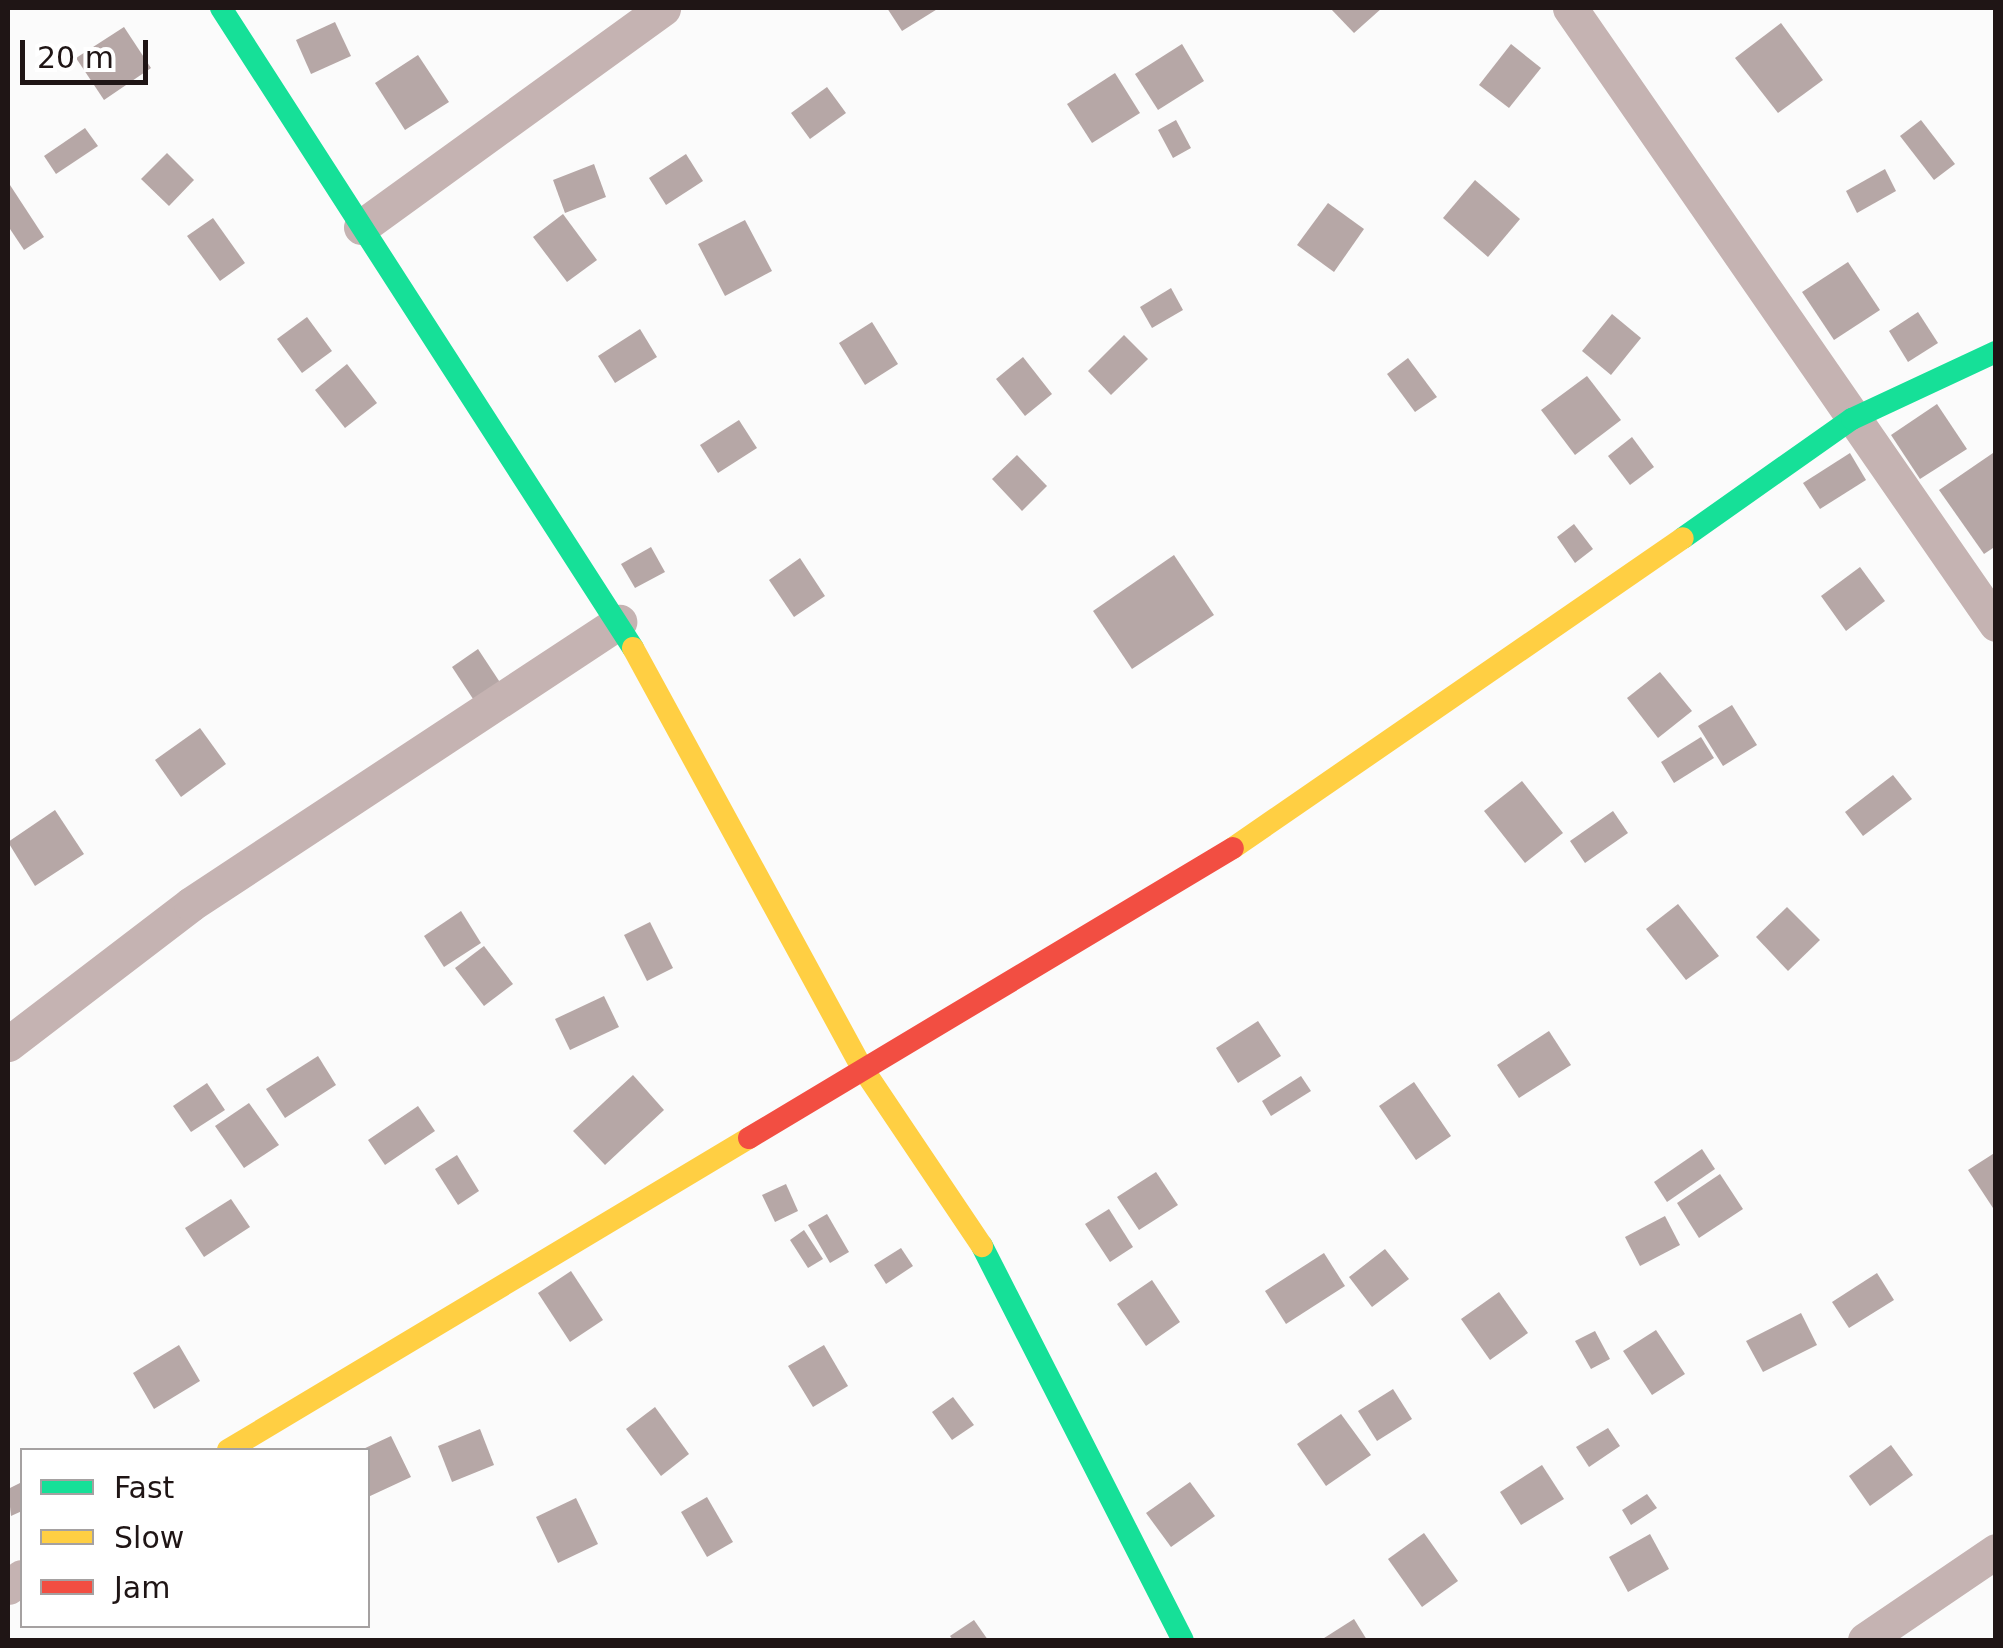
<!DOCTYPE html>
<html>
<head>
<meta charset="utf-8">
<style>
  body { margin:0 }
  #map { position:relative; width:2003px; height:1648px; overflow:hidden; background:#fbfbfb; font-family:"DejaVu Sans",sans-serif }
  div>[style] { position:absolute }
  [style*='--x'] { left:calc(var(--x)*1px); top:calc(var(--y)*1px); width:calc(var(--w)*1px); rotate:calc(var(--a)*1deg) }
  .building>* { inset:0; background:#b6a7a6 }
  .street>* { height:35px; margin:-17.5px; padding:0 17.5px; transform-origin:17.5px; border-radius:17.5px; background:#c5b3b2 }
  .fast>* { height:22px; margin:-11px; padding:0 11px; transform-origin:11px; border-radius:11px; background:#16e098 }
  .slow>* { height:22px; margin:-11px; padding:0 11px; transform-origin:11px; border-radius:11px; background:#ffcf43 }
  .jam>* { height:22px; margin:-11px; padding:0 11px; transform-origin:11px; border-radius:11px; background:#f24e42 }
  span { translate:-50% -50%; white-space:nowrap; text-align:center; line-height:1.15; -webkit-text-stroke:10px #fff; paint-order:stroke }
  .frame { position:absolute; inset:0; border:10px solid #1f1515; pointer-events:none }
  .legend { position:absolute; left:20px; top:1448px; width:350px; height:180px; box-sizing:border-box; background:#fff; border:2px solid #a5a1a1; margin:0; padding:12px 18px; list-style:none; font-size:30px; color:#1f1515 }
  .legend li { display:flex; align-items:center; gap:20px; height:50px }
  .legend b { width:50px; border:2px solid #a5a1a1 }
  .scale { position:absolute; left:20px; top:40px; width:128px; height:45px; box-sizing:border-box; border:5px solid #1f1515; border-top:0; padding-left:12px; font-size:30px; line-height:35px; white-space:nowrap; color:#1f1515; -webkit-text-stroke:8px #fff; paint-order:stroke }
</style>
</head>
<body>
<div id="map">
  <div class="building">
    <div style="clip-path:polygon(887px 8px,939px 8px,902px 31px)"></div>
    <div style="clip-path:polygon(1330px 8px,1382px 8px,1354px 33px)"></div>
    <div style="clip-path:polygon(335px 22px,351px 56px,311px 74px,296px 40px)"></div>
    <div style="clip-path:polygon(1781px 23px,1823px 80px,1778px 113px,1735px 58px)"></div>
    <div style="clip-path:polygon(124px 27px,151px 68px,104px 100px,76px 58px)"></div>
    <div style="clip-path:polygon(1182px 44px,1204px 81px,1158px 110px,1135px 74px)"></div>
    <div style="clip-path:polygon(1511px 44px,1541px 68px,1509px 108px,1479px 85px)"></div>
    <div style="clip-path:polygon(418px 55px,449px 102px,405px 130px,375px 83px)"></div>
    <div style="clip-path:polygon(1115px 73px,1140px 113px,1092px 143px,1067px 104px)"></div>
    <div style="clip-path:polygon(827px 87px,846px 113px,810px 139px,791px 113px)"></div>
    <div style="clip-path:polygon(1176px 120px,1191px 148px,1173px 158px,1158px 130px)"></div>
    <div style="clip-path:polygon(1921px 120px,1955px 164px,1934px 180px,1900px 136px)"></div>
    <div style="clip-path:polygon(85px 128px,98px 146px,56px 174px,44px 156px)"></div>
    <div style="clip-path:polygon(167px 153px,194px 180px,169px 206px,141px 179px)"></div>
    <div style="clip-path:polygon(686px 154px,703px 181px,666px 205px,649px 178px)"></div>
    <div style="clip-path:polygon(594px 164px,606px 197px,565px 213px,553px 180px)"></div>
    <div style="clip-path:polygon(1885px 169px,1896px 191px,1857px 213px,1846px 191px)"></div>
    <div style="clip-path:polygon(1475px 180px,1520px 219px,1488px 257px,1443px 218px)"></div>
    <div style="clip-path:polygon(10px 185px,44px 237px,24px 250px,8px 226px)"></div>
    <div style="clip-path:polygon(1328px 203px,1364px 229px,1334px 272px,1297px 245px)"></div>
    <div style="clip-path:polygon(563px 214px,597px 260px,567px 282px,533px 237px)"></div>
    <div style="clip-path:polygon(213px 218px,245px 263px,220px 281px,187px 236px)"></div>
    <div style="clip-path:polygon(745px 220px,772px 271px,725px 296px,698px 244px)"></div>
    <div style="clip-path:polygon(1848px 262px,1880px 310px,1834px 340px,1802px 292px)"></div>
    <div style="clip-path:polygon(1171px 288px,1183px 310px,1152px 328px,1140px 307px)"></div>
    <div style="clip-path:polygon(1918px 312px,1938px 343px,1908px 362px,1889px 331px)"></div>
    <div style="clip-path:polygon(1612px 314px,1641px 338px,1611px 375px,1582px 351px)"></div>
    <div style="clip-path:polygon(307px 317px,332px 351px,302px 373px,277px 339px)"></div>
    <div style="clip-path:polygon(872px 322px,898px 364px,865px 385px,839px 343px)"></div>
    <div style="clip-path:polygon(640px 329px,657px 357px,615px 383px,598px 356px)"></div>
    <div style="clip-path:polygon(1124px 335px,1148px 359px,1111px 395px,1088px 371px)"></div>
    <div style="clip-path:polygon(1023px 357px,1052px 394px,1025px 416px,996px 379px)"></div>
    <div style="clip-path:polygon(1408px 358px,1437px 397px,1415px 412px,1387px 374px)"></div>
    <div style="clip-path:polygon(347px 364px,377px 403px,345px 428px,315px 390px)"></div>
    <div style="clip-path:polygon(1587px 376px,1621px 420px,1575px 455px,1541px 410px)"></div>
    <div style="clip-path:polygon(1937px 404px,1967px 449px,1920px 479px,1891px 435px)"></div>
    <div style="clip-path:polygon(739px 420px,757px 448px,718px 473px,700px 445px)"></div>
    <div style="clip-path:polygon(1632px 437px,1654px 467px,1630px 485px,1608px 456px)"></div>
    <div style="clip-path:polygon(1850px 453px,1866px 480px,1820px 509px,1803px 483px)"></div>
    <div style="clip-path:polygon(1993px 453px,1996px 546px,1984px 554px,1939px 490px)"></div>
    <div style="clip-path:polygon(1017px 455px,1047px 486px,1022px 511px,992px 479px)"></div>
    <div style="clip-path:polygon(1574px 524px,1593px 549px,1575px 563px,1557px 537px)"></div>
    <div style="clip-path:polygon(651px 547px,665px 572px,635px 588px,621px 564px)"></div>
    <div style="clip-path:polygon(1174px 555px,1214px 615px,1132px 669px,1093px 611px)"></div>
    <div style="clip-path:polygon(800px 558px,825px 596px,794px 617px,769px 580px)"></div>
    <div style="clip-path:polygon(1860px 567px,1885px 601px,1846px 631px,1821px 596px)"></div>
    <div style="clip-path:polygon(478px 649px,507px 693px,481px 711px,452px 667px)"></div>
    <div style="clip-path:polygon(1660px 672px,1692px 711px,1658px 738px,1627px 698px)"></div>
    <div style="clip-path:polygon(1732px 705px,1757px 745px,1723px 766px,1698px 726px)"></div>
    <div style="clip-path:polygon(200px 728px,226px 764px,181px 797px,155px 760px)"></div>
    <div style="clip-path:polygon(1701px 737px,1714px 758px,1674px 783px,1661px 762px)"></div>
    <div style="clip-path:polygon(1893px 775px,1912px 799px,1863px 836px,1845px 812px)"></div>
    <div style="clip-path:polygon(1522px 781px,1563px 833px,1525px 863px,1484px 811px)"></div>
    <div style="clip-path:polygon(55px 810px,84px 854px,35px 886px,8px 842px)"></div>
    <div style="clip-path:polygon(1613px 811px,1628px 833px,1585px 863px,1570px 841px)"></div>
    <div style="clip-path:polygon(1678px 904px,1719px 956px,1686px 980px,1646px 929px)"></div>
    <div style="clip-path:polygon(1787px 907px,1820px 940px,1788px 971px,1756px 937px)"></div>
    <div style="clip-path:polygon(461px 911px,481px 943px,444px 967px,424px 936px)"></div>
    <div style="clip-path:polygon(650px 922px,673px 968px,647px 981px,624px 935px)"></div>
    <div style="clip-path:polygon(484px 946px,513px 984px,484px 1006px,455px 968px)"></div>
    <div style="clip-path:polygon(604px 996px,619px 1027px,570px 1050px,555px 1019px)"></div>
    <div style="clip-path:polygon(1258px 1021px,1281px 1056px,1238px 1083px,1216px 1048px)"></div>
    <div style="clip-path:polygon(1549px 1031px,1571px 1065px,1519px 1098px,1497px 1065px)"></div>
    <div style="clip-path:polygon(318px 1056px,336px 1085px,285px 1118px,266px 1089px)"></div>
    <div style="clip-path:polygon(633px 1075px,664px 1110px,605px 1165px,573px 1131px)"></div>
    <div style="clip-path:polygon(1301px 1076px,1311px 1091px,1271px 1116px,1262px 1101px)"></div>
    <div style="clip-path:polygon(1414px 1082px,1451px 1136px,1416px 1160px,1379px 1106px)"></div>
    <div style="clip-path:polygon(207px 1083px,225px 1110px,191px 1132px,173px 1106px)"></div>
    <div style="clip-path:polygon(249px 1103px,279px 1145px,244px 1168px,215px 1126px)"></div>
    <div style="clip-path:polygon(418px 1106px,435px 1131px,385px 1165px,368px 1140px)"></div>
    <div style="clip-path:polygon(1702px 1149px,1715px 1169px,1667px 1202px,1654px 1182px)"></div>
    <div style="clip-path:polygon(1996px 1152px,1996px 1206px,1993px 1208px,1968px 1170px)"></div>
    <div style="clip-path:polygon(457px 1155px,479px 1191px,458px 1205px,435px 1169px)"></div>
    <div style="clip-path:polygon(1156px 1172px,1178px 1205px,1139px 1230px,1117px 1197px)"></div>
    <div style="clip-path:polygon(1720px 1174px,1743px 1209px,1699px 1238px,1677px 1203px)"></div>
    <div style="clip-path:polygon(786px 1184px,798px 1211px,775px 1222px,762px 1195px)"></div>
    <div style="clip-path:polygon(231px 1199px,250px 1227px,204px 1257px,185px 1228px)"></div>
    <div style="clip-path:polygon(1109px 1209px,1133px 1247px,1110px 1262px,1085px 1224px)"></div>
    <div style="clip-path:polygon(827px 1214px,849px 1252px,830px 1263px,808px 1225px)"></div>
    <div style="clip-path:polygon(1665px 1216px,1680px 1245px,1640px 1266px,1625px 1237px)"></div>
    <div style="clip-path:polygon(804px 1230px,823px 1259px,808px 1268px,790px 1240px)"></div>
    <div style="clip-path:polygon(901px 1248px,913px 1266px,886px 1284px,874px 1265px)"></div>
    <div style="clip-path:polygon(1385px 1249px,1409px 1279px,1372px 1307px,1349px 1277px)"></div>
    <div style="clip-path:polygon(1324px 1253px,1345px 1286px,1286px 1324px,1265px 1291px)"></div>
    <div style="clip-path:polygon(571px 1271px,603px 1320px,570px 1342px,538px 1293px)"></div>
    <div style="clip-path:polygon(1877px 1273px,1894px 1300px,1849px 1328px,1832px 1302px)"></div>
    <div style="clip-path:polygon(1152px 1280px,1180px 1322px,1146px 1346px,1117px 1304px)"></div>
    <div style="clip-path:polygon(1499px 1292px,1528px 1333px,1490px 1360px,1461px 1319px)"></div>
    <div style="clip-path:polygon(1801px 1313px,1817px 1345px,1763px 1372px,1746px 1341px)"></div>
    <div style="clip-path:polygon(1656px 1330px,1685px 1374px,1652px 1395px,1623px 1351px)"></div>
    <div style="clip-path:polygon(1595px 1331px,1610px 1359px,1591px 1369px,1575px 1341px)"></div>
    <div style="clip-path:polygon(179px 1345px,200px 1381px,154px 1409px,133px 1373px)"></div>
    <div style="clip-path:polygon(824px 1345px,848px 1386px,813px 1407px,788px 1366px)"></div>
    <div style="clip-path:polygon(1393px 1389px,1412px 1419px,1377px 1441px,1358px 1411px)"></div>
    <div style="clip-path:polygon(953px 1397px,974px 1425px,952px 1440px,932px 1412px)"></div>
    <div style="clip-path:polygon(655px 1407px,689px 1454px,661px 1476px,626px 1429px)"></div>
    <div style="clip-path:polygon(1341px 1414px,1371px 1455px,1326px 1486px,1297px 1444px)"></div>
    <div style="clip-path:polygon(1608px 1428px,1620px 1446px,1589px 1467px,1576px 1447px)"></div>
    <div style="clip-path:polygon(480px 1429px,494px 1465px,452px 1482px,438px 1446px)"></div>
    <div style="clip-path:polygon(391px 1436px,411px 1477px,368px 1497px,368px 1450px,361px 1450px)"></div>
    <div style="clip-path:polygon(1891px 1445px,1913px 1475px,1870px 1506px,1849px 1476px)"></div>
    <div style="clip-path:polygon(1542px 1465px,1564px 1499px,1521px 1525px,1500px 1492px)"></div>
    <div style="clip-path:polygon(22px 1482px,22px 1511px,11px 1516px,8px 1489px)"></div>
    <div style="clip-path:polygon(1190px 1482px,1215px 1516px,1171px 1547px,1146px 1513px)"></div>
    <div style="clip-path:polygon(1647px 1494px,1657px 1508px,1631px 1525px,1622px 1510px)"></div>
    <div style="clip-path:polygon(707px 1497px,733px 1542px,707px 1557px,681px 1512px)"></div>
    <div style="clip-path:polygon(576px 1498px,598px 1544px,558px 1563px,536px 1517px)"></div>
    <div style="clip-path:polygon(1424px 1533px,1458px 1581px,1422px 1607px,1388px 1559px)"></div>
    <div style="clip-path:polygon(1650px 1534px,1669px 1569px,1628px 1592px,1609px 1557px)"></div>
    <div style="clip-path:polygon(1354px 1619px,1367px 1640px,1321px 1640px)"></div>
    <div style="clip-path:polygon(974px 1620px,988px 1640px,953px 1640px,950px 1636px)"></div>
  </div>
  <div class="street">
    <div style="--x:1570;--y:8;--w:749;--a:55.33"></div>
    <div style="--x:361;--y:227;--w:373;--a:-35.9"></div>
    <div style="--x:8;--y:1044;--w:230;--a:-37.4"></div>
    <div style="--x:191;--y:904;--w:513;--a:-33.38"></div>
    <div style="--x:8;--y:1587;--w:17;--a:-36"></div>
    <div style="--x:1865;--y:1640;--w:158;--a:-34.2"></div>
  </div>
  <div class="fast">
    <div style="--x:221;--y:8;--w:761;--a:57.23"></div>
    <div style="--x:1683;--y:538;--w:207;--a:-35.2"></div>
    <div style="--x:1852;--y:419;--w:159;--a:-25"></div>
    <div style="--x:982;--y:1246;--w:442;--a:63"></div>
  </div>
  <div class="slow">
    <div style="--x:633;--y:648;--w:476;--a:61.4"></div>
    <div style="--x:861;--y:1066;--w:217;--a:56.1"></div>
    <div style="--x:1233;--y:848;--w:546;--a:-34.56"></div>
    <div style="--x:228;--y:1450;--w:607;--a:-30.92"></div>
  </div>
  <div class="jam">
    <div style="--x:749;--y:1138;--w:564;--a:-30.93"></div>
  </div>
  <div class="frame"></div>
  <ul class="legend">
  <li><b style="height:12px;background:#16e098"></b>Fast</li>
  <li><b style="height:12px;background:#ffcf43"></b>Slow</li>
  <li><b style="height:12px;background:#f24e42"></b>Jam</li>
  </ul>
  <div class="scale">20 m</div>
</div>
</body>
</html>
